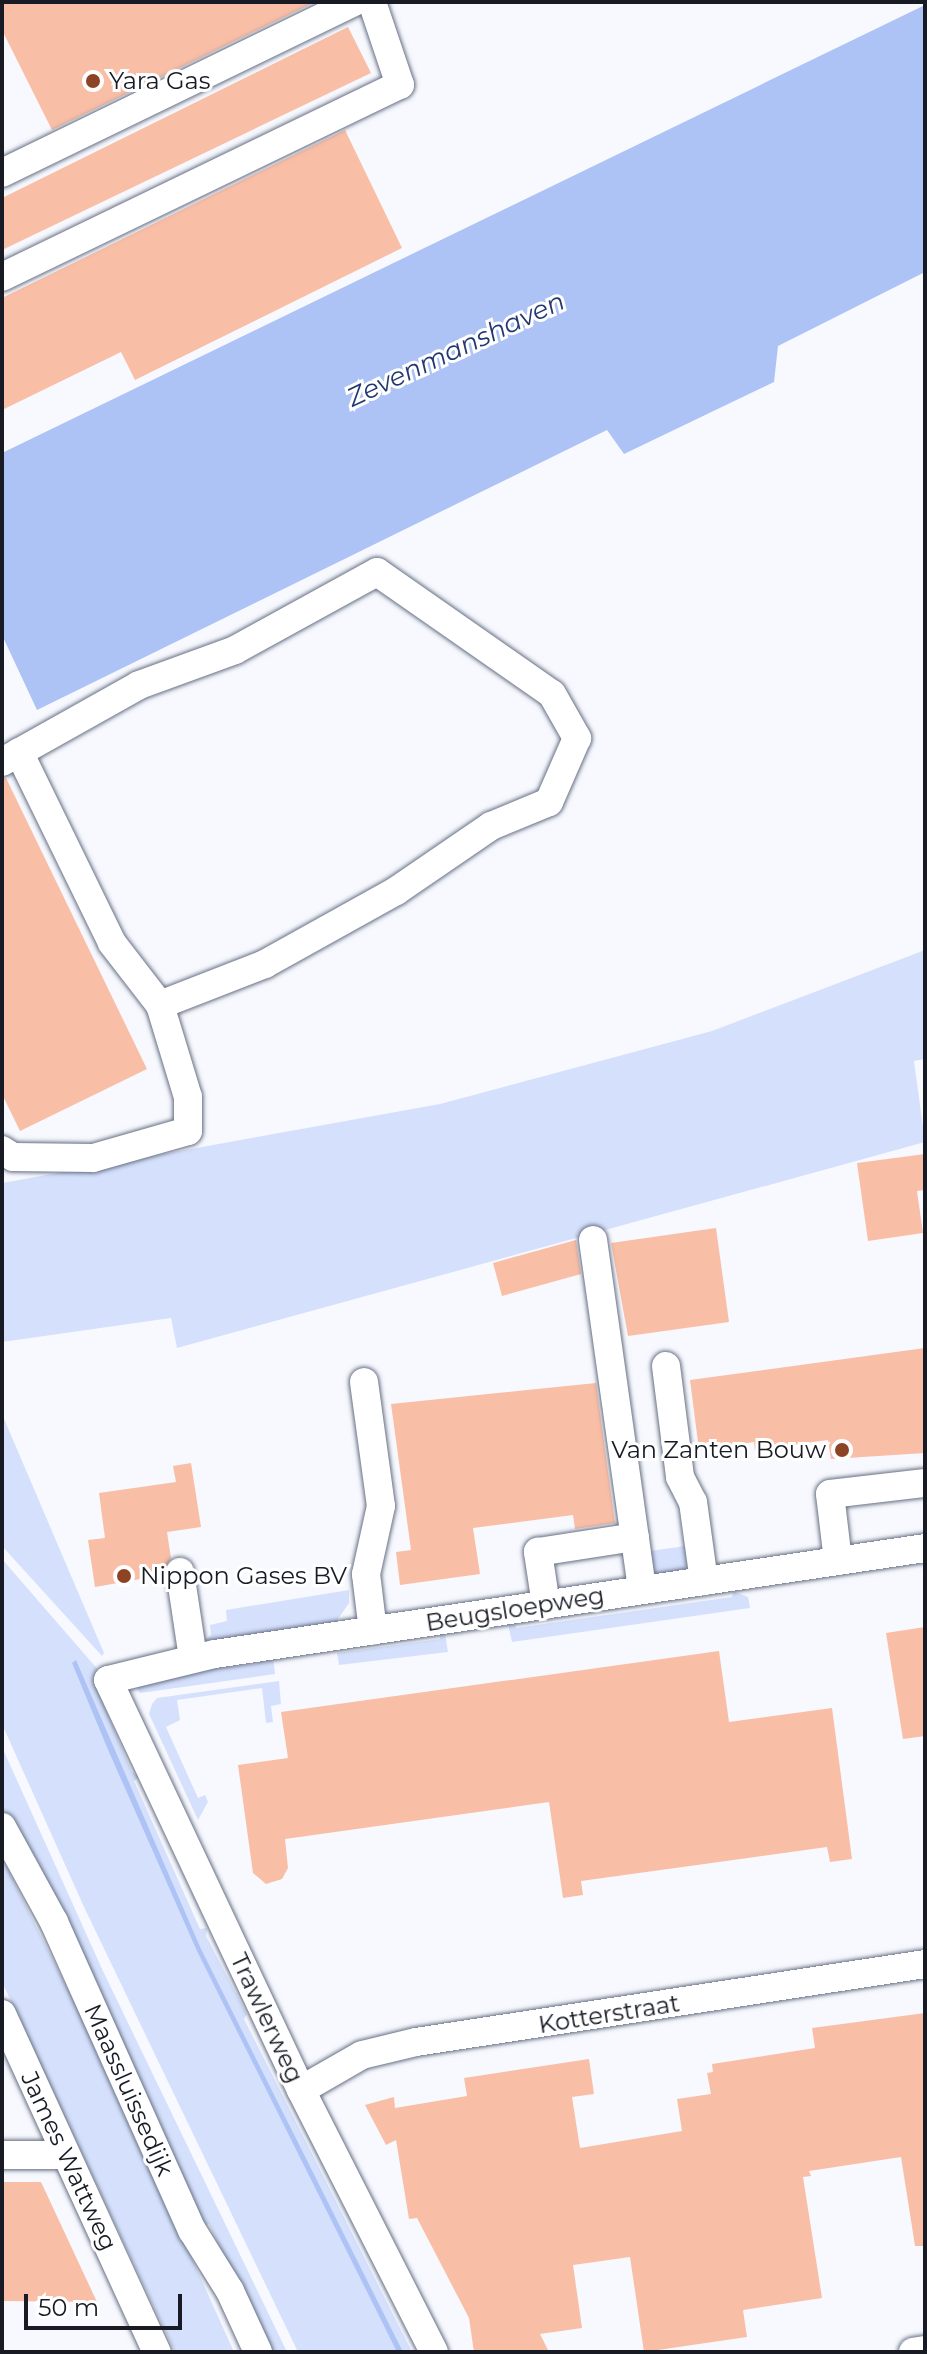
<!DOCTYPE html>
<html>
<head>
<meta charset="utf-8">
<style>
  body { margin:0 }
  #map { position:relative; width:927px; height:2354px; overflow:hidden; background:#f7f9fe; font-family:Montserrat,sans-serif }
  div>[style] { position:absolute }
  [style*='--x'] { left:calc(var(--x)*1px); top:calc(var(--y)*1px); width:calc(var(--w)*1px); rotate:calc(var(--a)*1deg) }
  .green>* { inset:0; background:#d5e1fc }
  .water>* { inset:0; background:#adc2f5 }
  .building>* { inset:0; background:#f9bea6 }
  .roads { filter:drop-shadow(0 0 2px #677085) drop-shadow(0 0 2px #677085) }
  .minor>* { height:28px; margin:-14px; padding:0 14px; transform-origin:14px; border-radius:14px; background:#fff }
  .dots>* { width:22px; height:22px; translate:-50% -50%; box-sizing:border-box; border:4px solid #fff; border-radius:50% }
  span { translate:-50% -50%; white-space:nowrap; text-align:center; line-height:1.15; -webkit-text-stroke:6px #fff; paint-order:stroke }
  .poi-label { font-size:24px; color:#181b24 }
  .left { translate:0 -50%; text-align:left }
  .right { translate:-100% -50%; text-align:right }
  .street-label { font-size:24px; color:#181b24 }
  .water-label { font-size:26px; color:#233873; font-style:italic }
  .frame { position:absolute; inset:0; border:4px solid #181b24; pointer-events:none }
  .scale { position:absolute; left:24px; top:2294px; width:158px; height:36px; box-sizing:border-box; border:4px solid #181b24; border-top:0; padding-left:10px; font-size:24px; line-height:28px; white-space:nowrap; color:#181b24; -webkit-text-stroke:6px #fff; paint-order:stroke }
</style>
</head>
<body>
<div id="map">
  <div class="green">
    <div style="clip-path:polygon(925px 950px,925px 1059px,914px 1061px,925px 1142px,177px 1348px,171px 1318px,2px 1342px,2px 1183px,440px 1104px,712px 1031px)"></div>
    <div style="clip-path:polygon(2px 1414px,104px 1653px,102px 1656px,2px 1546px)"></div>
    <div style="clip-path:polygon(685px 1546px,687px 1565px,681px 1574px,647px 1579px,643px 1552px)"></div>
    <div style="clip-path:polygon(2px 1559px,100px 1672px,100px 1696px,132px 1772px,140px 1777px,134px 1781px,200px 1929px,207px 1928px,206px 1936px,247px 2014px,244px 2019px,412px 2352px,298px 2352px,84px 1907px,2px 1724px)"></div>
    <div style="clip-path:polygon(349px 1590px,349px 1603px,334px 1625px,204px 1642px,211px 1635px,210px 1625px,227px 1621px,226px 1610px)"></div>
    <div style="clip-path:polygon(733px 1591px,748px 1597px,750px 1608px,512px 1642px,508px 1624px,514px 1621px,516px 1628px,732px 1597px)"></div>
    <div style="clip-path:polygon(439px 1632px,445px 1634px,448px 1652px,339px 1665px,337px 1653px,440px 1639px)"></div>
    <div style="clip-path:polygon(264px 1655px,273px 1658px,275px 1674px,140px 1693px,137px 1688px,145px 1676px,257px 1664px)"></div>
    <div style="clip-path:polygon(279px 1681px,281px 1704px,271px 1706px,273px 1722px,266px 1723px,262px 1688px,177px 1700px,180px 1720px,166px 1727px,198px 1798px,205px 1795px,208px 1802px,198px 1820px,149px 1714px,152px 1704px,157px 1698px)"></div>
    <div style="clip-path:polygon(2px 1747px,102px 1969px,287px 2352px,268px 2352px,209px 2224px,200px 2227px,26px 1847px,2px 1811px)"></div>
    <div style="clip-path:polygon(2px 1858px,100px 2054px,234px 2352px,175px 2352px,2px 1982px)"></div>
  </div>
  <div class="water">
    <div style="clip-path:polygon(925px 5px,925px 272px,778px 346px,774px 382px,624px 454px,607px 430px,37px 710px,2px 635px,2px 453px)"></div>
    <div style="clip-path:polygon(76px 1660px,201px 1949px,403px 2352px,397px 2352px,197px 1951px,109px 1752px,72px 1663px)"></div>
  </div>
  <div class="building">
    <div style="clip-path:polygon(2px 2px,315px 2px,52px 130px,2px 30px)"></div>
    <div style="clip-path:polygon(348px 27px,371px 73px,2px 250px,2px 198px)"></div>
    <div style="clip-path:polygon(345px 130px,402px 248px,135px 380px,121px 352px,2px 410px,2px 298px)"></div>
    <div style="clip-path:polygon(6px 778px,147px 1069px,20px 1131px,2px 1094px,2px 779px)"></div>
    <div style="clip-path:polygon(925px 1154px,925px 1190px,917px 1191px,923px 1233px,868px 1241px,857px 1163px)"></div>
    <div style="clip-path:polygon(716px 1228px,729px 1322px,628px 1336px,611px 1243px)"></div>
    <div style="clip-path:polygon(576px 1240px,581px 1274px,502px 1296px,493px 1263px)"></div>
    <div style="clip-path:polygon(925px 1348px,925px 1453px,831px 1459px,828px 1440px,755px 1450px,754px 1442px,699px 1450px,690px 1380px)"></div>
    <div style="clip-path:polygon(596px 1383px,615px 1523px,575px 1529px,573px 1515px,473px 1528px,480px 1574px,400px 1585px,396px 1552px,411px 1550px,391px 1404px)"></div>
    <div style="clip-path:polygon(191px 1463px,201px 1527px,167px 1532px,171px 1558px,163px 1575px,95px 1587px,88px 1540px,105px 1538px,99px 1493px,176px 1482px,173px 1466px)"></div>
    <div style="clip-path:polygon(925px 1627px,925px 1736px,903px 1739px,886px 1633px)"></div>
    <div style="clip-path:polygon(719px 1651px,729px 1722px,832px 1708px,852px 1859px,830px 1862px,827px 1847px,581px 1881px,583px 1895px,563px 1898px,549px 1802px,285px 1839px,288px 1868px,282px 1879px,266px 1884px,253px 1873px,238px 1765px,288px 1758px,281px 1712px)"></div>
    <div style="clip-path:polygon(925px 2013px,925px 2246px,915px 2246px,901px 2157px,809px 2171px,811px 2176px,803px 2177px,822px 2298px,743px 2310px,747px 2337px,644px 2352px,630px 2257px,573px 2265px,582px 2328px,540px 2334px,549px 2352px,474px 2352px,469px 2318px,417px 2218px,409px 2219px,396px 2140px,386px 2145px,365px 2105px,394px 2097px,395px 2108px,467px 2096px,464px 2078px,589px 2059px,594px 2094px,572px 2097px,580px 2148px,682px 2131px,677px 2099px,711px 2094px,707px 2073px,713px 2072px,712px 2064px,815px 2048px,812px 2028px)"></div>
    <div style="clip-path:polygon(2px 2182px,41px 2182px,97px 2302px,2px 2301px)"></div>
  </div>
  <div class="roads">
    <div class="minor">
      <div style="--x:2;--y:173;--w:391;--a:-25.9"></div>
      <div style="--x:2;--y:277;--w:442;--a:-25.8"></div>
      <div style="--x:400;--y:85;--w:88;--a:-108.6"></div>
      <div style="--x:19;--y:752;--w:212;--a:64"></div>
      <div style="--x:112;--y:943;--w:78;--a:52.3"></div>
      <div style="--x:2;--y:762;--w:157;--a:-29.3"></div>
      <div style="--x:139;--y:685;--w:102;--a:-20"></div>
      <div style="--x:235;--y:650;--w:162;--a:-28.8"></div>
      <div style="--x:377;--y:572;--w:213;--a:34.9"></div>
      <div style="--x:552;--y:694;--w:51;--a:60.4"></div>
      <div style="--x:577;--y:738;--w:70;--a:113.6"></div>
      <div style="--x:549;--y:802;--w:63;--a:157.5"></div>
      <div style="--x:491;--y:826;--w:115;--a:145.6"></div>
      <div style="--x:396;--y:891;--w:150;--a:150.9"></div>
      <div style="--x:265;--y:964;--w:113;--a:158.7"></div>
      <div style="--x:160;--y:1005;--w:96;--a:73.1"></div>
      <div style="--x:188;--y:1097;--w:34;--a:90"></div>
      <div style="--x:188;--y:1131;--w:99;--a:164.1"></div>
      <div style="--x:93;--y:1158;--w:80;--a:-179.3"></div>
      <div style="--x:13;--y:1157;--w:13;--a:-148"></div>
      <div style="--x:593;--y:1240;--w:353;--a:82"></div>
      <div style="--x:666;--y:1366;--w:112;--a:82.8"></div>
      <div style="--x:680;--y:1477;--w:28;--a:63"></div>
      <div style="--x:693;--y:1502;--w:80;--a:82.1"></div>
      <div style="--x:364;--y:1382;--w:125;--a:82.2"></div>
      <div style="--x:381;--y:1506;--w:70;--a:102.4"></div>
      <div style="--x:366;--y:1574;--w:57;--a:83"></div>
      <div style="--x:838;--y:1561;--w:67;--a:-96.8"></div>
      <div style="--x:830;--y:1494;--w:96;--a:-6.6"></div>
      <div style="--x:180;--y:1572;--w:87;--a:81.4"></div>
      <div style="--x:546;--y:1605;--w:54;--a:-98.6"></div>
      <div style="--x:538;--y:1552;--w:98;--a:-8.8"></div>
      <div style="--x:2;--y:1827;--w:108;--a:61.3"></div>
      <div style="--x:54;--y:1922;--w:338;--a:65.9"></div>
      <div style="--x:192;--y:2230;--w:72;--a:58.1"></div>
      <div style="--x:230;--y:2291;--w:67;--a:65.3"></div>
      <div style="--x:2;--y:2014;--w:372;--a:65.4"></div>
      <div style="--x:301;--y:2090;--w:70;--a:-29.8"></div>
      <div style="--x:362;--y:2055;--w:56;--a:-13.5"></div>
      <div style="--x:416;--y:2042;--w:515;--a:-8.71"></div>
      <div style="--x:2;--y:2155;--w:63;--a:0"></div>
      <div style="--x:434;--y:2352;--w:294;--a:-116.9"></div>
      <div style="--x:301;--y:2090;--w:453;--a:-115.2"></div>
      <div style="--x:108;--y:1680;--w:110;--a:-13.7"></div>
      <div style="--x:215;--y:1654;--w:718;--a:-8.49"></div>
      <div style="--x:913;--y:2352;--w:12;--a:-9"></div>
    </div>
  </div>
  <div class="dots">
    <div style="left:93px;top:81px;background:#8c4424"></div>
    <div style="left:842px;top:1450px;background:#8c4424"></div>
    <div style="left:124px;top:1576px;background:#8c4424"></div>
  </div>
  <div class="poi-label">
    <span class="left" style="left:109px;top:81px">Yara Gas</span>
    <span class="right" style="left:826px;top:1450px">Van Zanten Bouw</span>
    <span class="left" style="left:140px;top:1576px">Nippon Gases BV</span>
  </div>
  <div class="street-label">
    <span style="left:515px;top:1609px;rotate:-9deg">Beugsloepweg</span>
    <span style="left:609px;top:2014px;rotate:-9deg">Kotterstraat</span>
    <span style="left:267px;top:2018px;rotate:65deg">Trawlerweg</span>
    <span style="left:129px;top:2090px;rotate:66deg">Maassluissedijk</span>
    <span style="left:69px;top:2161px;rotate:65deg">James Wattweg</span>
  </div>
  <div class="water-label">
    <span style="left:456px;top:350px;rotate:-25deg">Zevenmanshaven</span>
  </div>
  <div class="frame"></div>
  <div class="scale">50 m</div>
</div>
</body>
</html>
